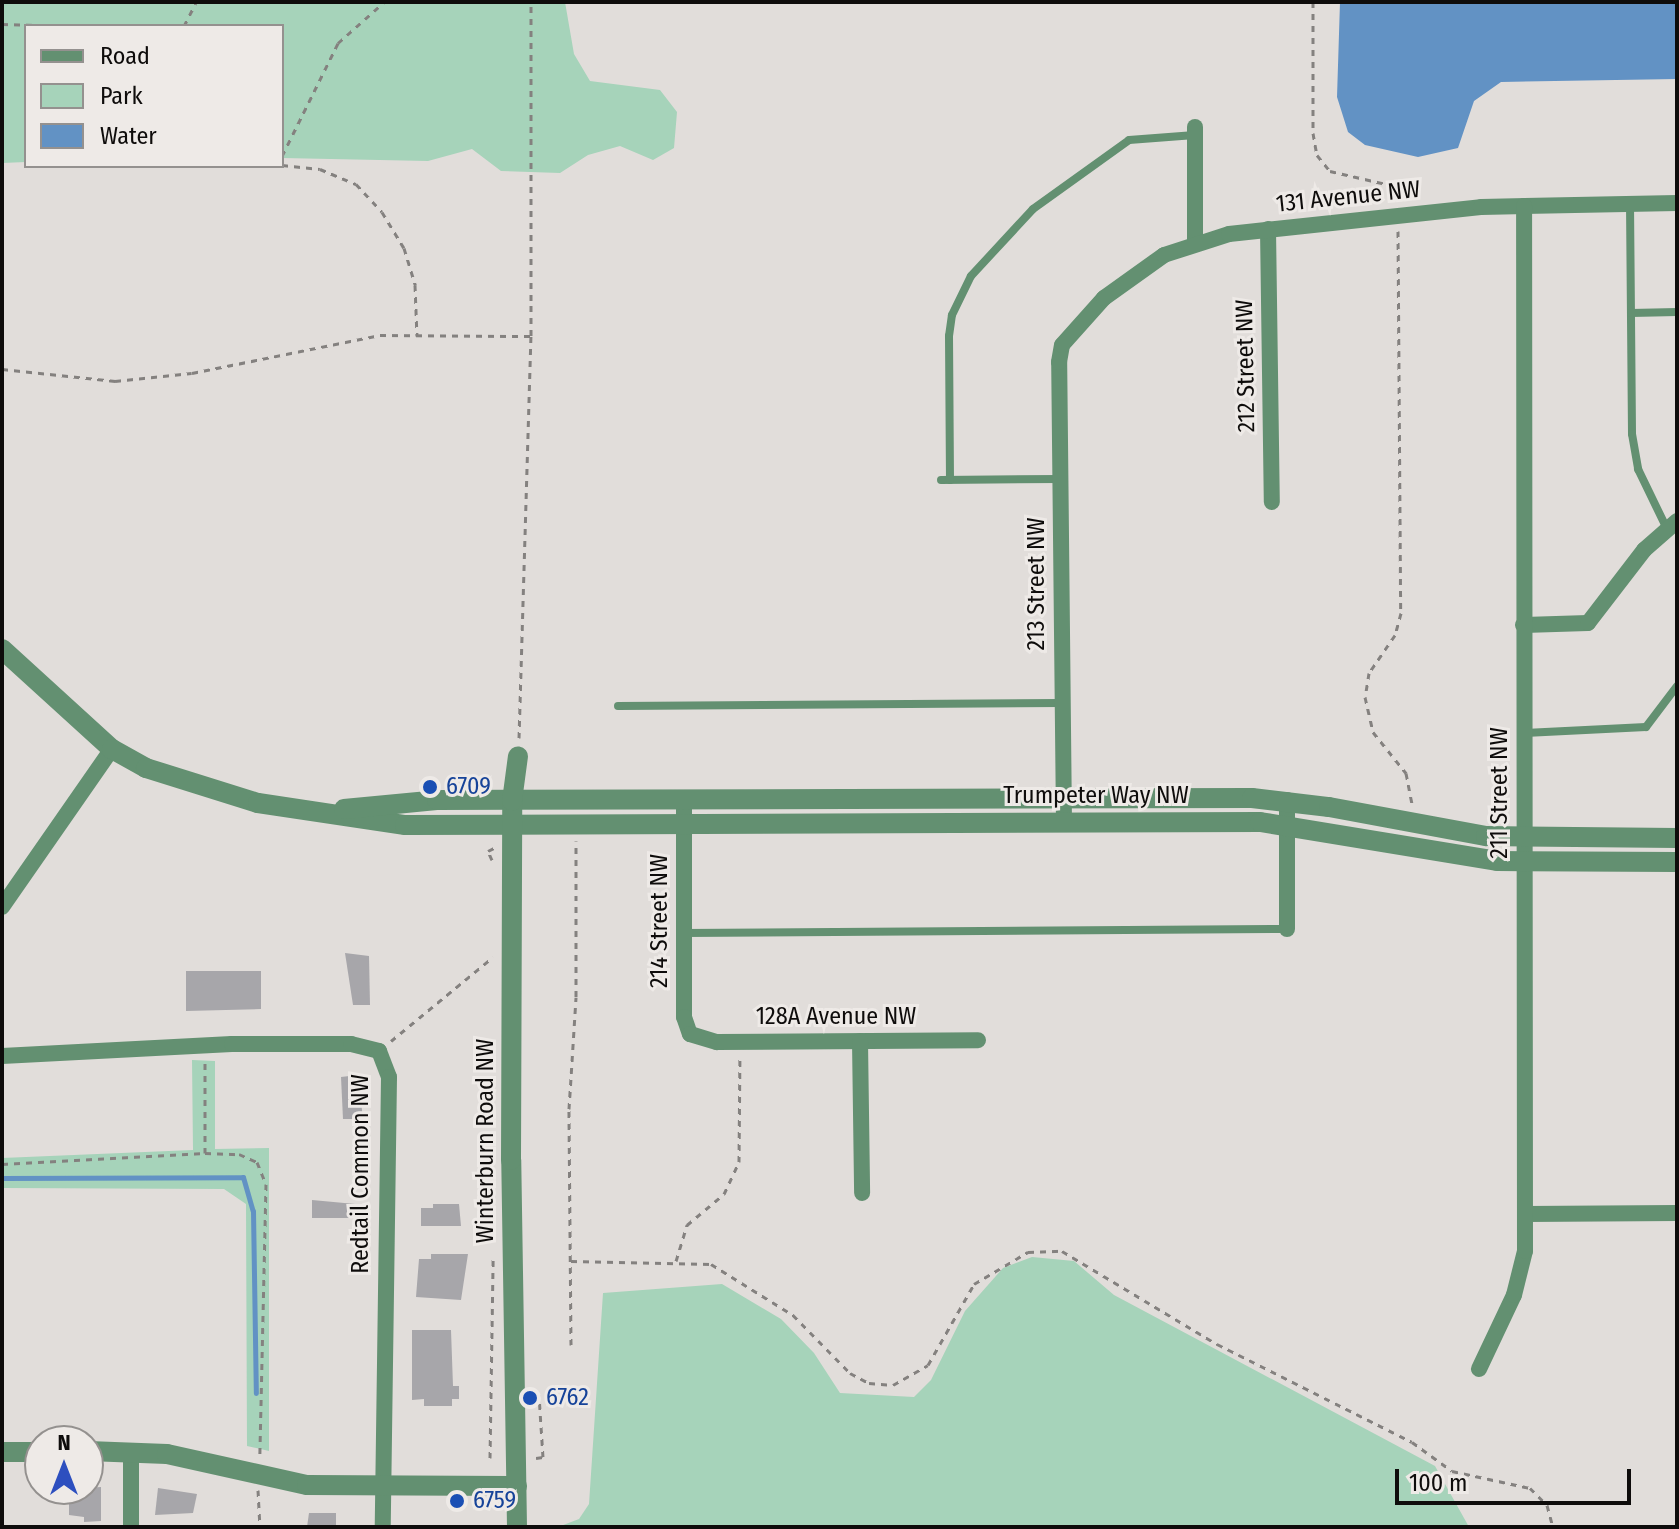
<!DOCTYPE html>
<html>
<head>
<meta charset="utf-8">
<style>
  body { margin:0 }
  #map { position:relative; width:1679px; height:1529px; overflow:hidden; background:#e1ddda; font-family:"Fira Sans Condensed",sans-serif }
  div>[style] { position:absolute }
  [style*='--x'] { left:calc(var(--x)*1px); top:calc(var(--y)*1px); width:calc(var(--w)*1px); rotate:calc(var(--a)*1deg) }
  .green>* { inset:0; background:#a6d3ba }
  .water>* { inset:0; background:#6292c4 }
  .stream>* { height:5px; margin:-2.5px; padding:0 2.5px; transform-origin:2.5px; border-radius:2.5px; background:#6292c4 }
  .building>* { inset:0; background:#a7a6aa }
  .path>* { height:3px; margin-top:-1.5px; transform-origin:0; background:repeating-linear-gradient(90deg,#84817f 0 6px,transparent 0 12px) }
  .service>* { height:8px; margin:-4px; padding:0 4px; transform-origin:4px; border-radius:4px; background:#639071 }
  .minor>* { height:16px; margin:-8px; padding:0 8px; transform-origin:8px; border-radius:8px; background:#639071 }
  .tertiary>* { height:20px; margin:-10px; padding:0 10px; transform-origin:10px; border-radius:10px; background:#639071 }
  .dots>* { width:22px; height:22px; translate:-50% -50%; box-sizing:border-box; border:4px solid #eeeae7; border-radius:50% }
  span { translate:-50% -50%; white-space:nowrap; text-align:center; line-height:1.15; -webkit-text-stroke:6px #eeeae7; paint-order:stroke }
  .street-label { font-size:24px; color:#0e0c0b }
  .transit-label { font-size:24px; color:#164399 }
  .left { translate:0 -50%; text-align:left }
  .frame { position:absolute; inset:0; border:4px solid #0e0c0b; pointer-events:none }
  .legend { position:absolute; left:24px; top:24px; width:260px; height:144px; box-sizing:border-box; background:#eeeae7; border:2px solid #94918f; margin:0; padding:10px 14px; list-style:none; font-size:24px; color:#0e0c0b }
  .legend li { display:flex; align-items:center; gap:16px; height:40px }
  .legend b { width:40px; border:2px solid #94918f }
  .north { position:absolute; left:24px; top:1425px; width:80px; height:80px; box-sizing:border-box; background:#eeeae7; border:2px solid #94918f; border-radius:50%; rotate:0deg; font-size:22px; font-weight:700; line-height:32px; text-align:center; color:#0e0c0b }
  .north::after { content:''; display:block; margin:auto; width:28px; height:36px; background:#2d4fbf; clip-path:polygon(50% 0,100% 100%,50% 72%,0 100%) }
  .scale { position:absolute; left:1395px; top:1469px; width:236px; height:36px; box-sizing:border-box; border:4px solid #0e0c0b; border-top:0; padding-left:10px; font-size:24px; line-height:28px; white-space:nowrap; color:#0e0c0b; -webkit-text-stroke:6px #eeeae7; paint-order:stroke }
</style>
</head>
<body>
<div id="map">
  <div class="green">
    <div style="clip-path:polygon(2px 2px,565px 2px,574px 54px,590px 81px,660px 90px,677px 112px,674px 148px,653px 160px,620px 146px,588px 155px,560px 173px,501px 171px,472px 149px,428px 161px,282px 158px,282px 26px,26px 26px,26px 162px,2px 163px)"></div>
    <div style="clip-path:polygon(192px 1060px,215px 1061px,215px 1149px,269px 1148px,269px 1451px,247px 1446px,246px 1204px,224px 1189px,2px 1188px,2px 1158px,193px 1150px)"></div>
    <div style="clip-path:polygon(1032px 1257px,1074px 1261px,1114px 1295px,1435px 1466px,1469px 1527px,558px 1527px,579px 1519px,589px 1504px,603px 1293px,722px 1284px,781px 1319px,814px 1353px,840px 1393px,914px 1397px,931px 1380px,965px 1311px,1003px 1268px)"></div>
  </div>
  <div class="water">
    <div style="clip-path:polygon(1340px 2px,1677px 2px,1677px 79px,1501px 82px,1474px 101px,1458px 148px,1418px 157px,1365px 145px,1348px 132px,1337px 97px)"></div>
  </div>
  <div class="stream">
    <div style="--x:2;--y:1178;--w:241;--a:-0.2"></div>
    <div style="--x:243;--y:1177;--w:35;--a:74"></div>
    <div style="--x:253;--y:1211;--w:182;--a:89.1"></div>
  </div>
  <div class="building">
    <div style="clip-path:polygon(345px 953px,369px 956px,370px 1005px,353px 1005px)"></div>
    <div style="clip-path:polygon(186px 971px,261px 971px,261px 1009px,186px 1011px)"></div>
    <div style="clip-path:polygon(358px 1075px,363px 1119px,343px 1119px,341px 1077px)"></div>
    <div style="clip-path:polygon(312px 1200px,355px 1204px,355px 1218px,312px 1218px)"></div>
    <div style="clip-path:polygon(433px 1204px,459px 1204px,461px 1226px,421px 1226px,421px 1208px,433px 1208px)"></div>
    <div style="clip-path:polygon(431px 1254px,468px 1254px,461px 1300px,416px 1297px,419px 1259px,431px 1259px)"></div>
    <div style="clip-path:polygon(412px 1330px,451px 1330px,453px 1386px,459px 1386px,459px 1399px,452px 1399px,452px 1406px,424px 1406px,424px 1399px,412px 1400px)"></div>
    <div style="clip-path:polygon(101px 1487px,101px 1521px,84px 1522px,84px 1517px,69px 1515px,69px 1489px)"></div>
    <div style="clip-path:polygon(158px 1488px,197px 1494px,193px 1513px,155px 1515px)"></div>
    <div style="clip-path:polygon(336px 1513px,336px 1527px,307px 1527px,309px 1513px)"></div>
  </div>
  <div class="path">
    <div style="--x:1313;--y:2;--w:131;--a:90"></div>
    <div style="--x:1313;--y:133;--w:22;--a:80"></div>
    <div style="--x:1317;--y:155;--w:21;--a:51"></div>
    <div style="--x:1330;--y:171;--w:62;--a:13.1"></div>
    <div style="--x:1390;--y:185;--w:16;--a:72"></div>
    <div style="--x:2;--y:24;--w:70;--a:1.6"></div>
    <div style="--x:184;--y:26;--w:27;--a:-63"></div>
    <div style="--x:282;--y:156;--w:126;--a:-63.6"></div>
    <div style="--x:338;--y:43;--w:62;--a:-41.7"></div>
    <div style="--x:282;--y:165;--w:38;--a:6"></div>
    <div style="--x:320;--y:169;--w:39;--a:23"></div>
    <div style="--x:356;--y:184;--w:38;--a:47"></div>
    <div style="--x:382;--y:212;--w:42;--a:58.6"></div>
    <div style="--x:404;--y:248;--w:39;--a:73"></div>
    <div style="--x:415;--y:285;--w:51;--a:87.8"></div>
    <div style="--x:1398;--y:231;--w:382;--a:89.6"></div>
    <div style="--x:1401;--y:613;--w:23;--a:105"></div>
    <div style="--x:1395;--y:635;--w:46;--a:124.4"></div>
    <div style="--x:1369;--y:673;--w:24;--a:99"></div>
    <div style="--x:1365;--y:697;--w:36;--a:77"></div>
    <div style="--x:1373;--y:732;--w:53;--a:51.2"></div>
    <div style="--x:1406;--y:773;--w:32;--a:79"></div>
    <div style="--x:2;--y:369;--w:114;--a:6.1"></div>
    <div style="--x:115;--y:381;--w:77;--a:-5.9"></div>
    <div style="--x:192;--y:373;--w:192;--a:-11.4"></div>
    <div style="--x:380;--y:335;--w:151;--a:0.4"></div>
    <div style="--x:519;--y:738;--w:402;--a:-88.3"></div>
    <div style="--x:531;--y:336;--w:334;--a:-90"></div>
    <div style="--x:492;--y:860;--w:10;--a:-114"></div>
    <div style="--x:488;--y:851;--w:7;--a:-27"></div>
    <div style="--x:391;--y:1041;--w:132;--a:-39.5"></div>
    <div style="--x:205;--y:1153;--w:93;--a:-90"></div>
    <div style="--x:2;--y:1164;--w:203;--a:-3.1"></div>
    <div style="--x:205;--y:1153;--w:34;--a:2"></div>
    <div style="--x:239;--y:1154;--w:20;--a:24"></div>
    <div style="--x:257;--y:1162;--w:24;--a:68"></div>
    <div style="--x:266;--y:1184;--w:271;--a:91.3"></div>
    <div style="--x:571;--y:1261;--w:140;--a:1.2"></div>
    <div style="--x:711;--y:1264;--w:97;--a:31.9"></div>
    <div style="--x:793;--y:1315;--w:81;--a:45.5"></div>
    <div style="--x:850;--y:1373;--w:21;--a:28"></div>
    <div style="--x:869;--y:1383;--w:24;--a:5"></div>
    <div style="--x:893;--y:1385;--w:40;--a:-29.7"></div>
    <div style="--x:928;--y:1365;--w:93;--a:-60.4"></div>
    <div style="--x:974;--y:1284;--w:63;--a:-30.7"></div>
    <div style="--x:1028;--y:1252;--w:34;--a:-2"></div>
    <div style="--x:1062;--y:1251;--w:181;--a:31"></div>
    <div style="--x:1217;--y:1344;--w:218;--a:26.7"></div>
    <div style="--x:1412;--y:1442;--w:49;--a:35.9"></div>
    <div style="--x:1452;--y:1471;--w:80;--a:12.3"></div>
    <div style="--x:1530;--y:1488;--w:24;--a:45"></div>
    <div style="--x:1547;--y:1505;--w:23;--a:75"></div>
    <div style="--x:676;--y:1261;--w:38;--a:-73"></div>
    <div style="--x:687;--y:1225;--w:48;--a:-40"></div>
    <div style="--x:724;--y:1194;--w:35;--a:-65"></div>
    <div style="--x:739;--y:1162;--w:105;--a:-89.5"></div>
    <div style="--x:571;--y:1345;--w:236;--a:-90.5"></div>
    <div style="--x:569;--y:1109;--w:112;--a:-86.4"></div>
    <div style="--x:576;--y:997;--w:156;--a:-90"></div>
    <div style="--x:490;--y:1458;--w:199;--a:-89.1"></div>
    <div style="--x:536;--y:1458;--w:7;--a:-8"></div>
    <div style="--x:543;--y:1457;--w:62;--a:-93.7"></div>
    <div style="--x:258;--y:1490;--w:37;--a:87"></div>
  </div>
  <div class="service">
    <div style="--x:1630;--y:203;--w:231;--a:89.5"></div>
    <div style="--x:1632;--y:434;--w:36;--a:80"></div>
    <div style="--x:1638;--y:469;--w:67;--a:64.2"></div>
    <div style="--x:1631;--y:313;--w:46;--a:-1.2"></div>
    <div style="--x:941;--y:480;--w:119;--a:-0.5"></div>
    <div style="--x:950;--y:480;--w:144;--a:-90.4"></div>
    <div style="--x:949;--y:336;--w:21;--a:-82"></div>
    <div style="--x:952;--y:315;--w:43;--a:-64"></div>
    <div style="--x:971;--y:276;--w:91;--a:-47.2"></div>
    <div style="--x:1033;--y:209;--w:118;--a:-35.7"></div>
    <div style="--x:1129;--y:140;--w:66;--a:-4.3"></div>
    <div style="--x:618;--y:706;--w:443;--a:-0.4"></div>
    <div style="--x:1525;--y:733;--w:121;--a:-2.8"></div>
    <div style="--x:1646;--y:727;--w:51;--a:-52.9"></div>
    <div style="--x:684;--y:933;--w:603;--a:-0.38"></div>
  </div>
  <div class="minor">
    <div style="--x:1268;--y:229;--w:273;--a:89.2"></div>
    <div style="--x:1195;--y:241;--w:114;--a:-90"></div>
    <div style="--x:1523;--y:625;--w:65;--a:-1.8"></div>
    <div style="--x:1588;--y:623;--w:92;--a:-52.5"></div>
    <div style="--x:1644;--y:550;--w:44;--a:-41.3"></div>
    <div style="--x:684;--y:800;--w:217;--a:90"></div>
    <div style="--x:684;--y:1017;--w:18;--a:71"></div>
    <div style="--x:690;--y:1034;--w:28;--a:17"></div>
    <div style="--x:717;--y:1042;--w:261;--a:-0.4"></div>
    <div style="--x:1287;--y:800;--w:129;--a:90"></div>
    <div style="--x:1064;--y:823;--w:461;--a:-90.6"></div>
    <div style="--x:1059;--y:362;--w:17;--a:-80"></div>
    <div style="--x:1062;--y:345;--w:63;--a:-48.2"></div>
    <div style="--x:1104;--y:298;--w:74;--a:-35.6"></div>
    <div style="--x:1164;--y:255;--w:68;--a:-17.9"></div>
    <div style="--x:1229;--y:234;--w:253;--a:-6.1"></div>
    <div style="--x:1481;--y:207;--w:196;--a:-1.2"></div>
    <div style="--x:2;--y:907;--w:193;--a:-55.2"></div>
    <div style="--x:860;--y:1041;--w:152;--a:89.2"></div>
    <div style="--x:2;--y:1056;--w:230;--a:-3"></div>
    <div style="--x:232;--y:1044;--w:119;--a:0"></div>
    <div style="--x:351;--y:1044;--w:29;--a:14"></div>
    <div style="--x:379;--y:1051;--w:28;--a:69"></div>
    <div style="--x:389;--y:1077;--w:450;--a:90.8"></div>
    <div style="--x:1526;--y:1214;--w:151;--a:-0.4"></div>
    <div style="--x:1479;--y:1369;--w:82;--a:-64.7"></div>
    <div style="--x:1514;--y:1295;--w:45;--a:-76"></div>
    <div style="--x:1525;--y:1251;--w:1045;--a:-90.05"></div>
    <div style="--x:131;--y:1452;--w:75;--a:90"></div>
  </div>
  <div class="tertiary">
    <div style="--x:2;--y:649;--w:149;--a:42.3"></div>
    <div style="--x:112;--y:749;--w:39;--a:29"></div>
    <div style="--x:146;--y:768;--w:117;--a:17.4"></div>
    <div style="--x:258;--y:803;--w:149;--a:8.5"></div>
    <div style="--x:405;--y:825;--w:855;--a:-0.2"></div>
    <div style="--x:1260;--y:822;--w:240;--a:9.3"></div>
    <div style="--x:1497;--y:861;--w:180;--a:0.3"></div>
    <div style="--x:344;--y:809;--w:93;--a:-5.5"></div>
    <div style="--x:437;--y:800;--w:815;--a:-0.14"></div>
    <div style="--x:1252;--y:798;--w:78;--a:6.7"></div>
    <div style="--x:1329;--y:807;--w:160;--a:10.5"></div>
    <div style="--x:1486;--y:836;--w:191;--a:0.6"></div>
    <div style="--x:88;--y:1451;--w:79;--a:2.2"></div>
    <div style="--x:167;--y:1454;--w:143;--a:12.5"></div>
    <div style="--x:307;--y:1485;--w:210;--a:0.3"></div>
    <div style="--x:2;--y:1452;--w:38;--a:0"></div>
    <div style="--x:517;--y:1527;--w:367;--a:-90.9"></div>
    <div style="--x:511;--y:1160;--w:359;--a:-89.8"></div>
    <div style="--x:512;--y:801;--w:45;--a:-82.4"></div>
  </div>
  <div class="dots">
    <div style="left:430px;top:787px;background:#1a4fb4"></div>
    <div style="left:530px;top:1398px;background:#1a4fb4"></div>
    <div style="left:457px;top:1501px;background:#1a4fb4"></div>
  </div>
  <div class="street-label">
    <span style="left:1348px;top:197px;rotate:-6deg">131 Avenue NW</span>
    <span style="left:1246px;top:366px;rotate:-91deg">212 Street NW</span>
    <span style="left:1037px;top:584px;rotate:-90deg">213 Street NW</span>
    <span style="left:1500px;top:793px;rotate:-90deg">211 Street NW</span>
    <span style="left:1096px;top:796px">Trumpeter Way NW</span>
    <span style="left:660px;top:921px;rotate:-90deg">214 Street NW</span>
    <span style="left:836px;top:1017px">128A Avenue NW</span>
    <span style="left:486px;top:1141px;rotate:-90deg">Winterburn Road NW</span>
    <span style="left:361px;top:1174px;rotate:-90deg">Redtail Common NW</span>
  </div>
  <div class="transit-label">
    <span class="left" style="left:446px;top:787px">6709</span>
    <span class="left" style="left:546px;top:1398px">6762</span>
    <span class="left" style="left:473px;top:1501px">6759</span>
  </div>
  <div class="frame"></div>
  <ul class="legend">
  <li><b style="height:10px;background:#639071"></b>Road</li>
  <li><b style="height:22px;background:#a6d3ba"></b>Park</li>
  <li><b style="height:22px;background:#6292c4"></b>Water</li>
  </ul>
  <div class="north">N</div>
  <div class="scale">100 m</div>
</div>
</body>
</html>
